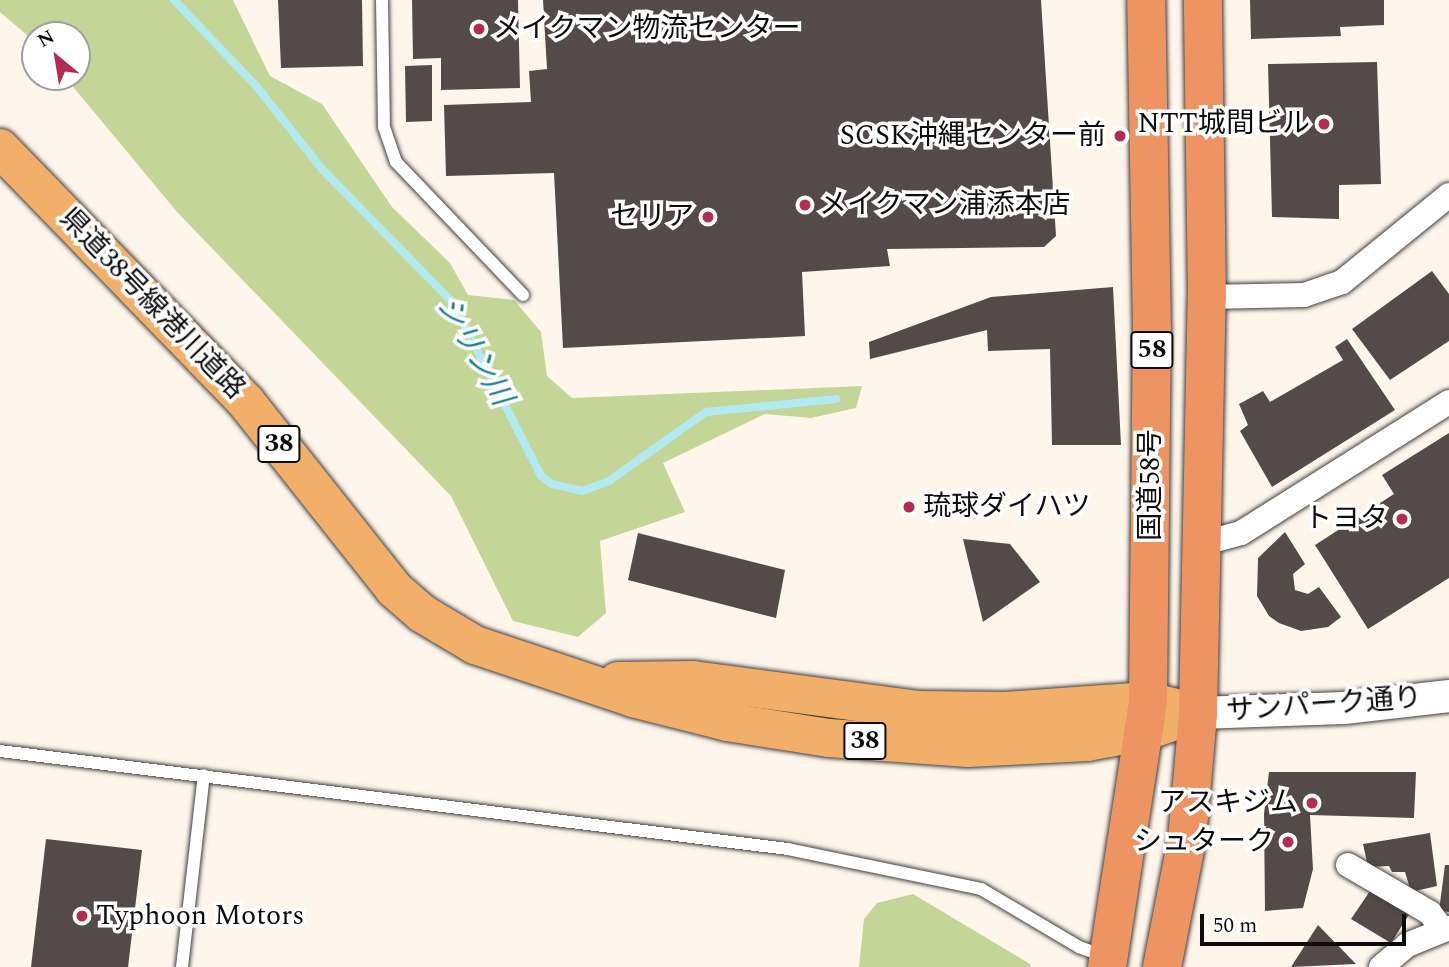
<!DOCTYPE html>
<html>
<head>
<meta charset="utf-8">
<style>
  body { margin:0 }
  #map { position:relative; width:1449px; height:967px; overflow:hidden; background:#fef6eb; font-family:Spectral,"Noto Sans JP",serif }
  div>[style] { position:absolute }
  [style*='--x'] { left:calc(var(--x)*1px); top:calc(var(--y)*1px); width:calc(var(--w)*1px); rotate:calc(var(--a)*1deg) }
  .forest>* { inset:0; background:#c3d698 }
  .stream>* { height:8px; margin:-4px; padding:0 4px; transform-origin:4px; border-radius:4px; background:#b3eaf2 }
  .building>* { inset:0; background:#544a49 }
  .roads { filter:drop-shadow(0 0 2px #3f3f3f) drop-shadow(0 0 2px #3f3f3f) }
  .service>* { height:12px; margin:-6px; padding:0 6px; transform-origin:6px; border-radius:6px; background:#fff }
  .minor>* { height:24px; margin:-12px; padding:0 12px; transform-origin:12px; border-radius:12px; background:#fff }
  .tertiary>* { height:32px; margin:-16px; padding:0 16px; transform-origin:16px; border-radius:16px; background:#fff }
  .primary>* { height:38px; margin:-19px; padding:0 19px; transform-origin:19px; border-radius:19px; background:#f1af69 }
  .trunk>* { height:38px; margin:-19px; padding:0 19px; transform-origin:19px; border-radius:19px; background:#ee9462 }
  .dots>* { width:19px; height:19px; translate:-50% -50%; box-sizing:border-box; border:4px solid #fff; border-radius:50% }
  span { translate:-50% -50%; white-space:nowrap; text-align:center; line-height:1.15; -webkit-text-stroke:7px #fff; paint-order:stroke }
  .shield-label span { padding:2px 5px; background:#fff; border:2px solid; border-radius:5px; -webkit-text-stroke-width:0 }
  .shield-label { font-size:26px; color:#0c0c0c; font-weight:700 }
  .poi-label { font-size:28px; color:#0c0c0c }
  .left { translate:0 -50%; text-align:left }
  .right { translate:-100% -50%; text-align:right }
  .street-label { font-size:28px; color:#0c0c0c }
  .water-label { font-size:30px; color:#1d7e96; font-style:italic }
  .north { position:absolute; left:21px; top:21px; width:70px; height:70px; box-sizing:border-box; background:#fff; border:2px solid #9e9e9e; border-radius:50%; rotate:330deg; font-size:19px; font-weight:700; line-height:28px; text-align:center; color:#0c0c0c }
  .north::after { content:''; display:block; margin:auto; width:24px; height:32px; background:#b32c53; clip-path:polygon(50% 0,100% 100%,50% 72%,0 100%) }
  .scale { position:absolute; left:1200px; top:914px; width:206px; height:32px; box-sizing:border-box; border:4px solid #0c0c0c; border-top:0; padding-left:9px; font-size:21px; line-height:24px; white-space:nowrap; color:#0c0c0c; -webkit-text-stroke:5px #fff; paint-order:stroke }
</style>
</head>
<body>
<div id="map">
  <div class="forest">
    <div style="clip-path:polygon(0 0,233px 0,270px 76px,322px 104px,392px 207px,450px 263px,468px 295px,514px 300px,541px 332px,547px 376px,572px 398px,862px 386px,856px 408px,811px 418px,765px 414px,663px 463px,685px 512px,600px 541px,606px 613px,578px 637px,513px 621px,451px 496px,177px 212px,65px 77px,77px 77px,77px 35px,35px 35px,35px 42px,0 12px)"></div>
    <div style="clip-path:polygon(913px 894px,1030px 964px,1031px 967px,859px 967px,864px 919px,877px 903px)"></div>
  </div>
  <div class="stream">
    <div style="--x:174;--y:0;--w:120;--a:46.3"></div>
    <div style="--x:257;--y:87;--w:105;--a:51.6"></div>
    <div style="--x:322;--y:169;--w:187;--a:45.6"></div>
    <div style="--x:453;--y:303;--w:194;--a:63"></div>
    <div style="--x:541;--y:476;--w:14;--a:36"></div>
    <div style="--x:552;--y:484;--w:31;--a:13"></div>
    <div style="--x:582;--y:491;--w:29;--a:-20"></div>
    <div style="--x:609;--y:481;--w:119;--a:-35.4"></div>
    <div style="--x:706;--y:412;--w:131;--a:-5.7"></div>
  </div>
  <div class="building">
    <div style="clip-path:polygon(278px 0,362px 0,363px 66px,281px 68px)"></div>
    <div style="clip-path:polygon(412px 0,518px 0,520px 88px,441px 90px,441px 58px,413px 59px)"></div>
    <div style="clip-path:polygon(543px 0,1041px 0,1056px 236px,1044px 247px,887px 249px,890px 266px,802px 272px,805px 336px,563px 348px,554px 173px,446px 176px,444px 105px,531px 102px,529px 71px,547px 69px)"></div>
    <div style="clip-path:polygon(1250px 0,1384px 0,1384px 25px,1340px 27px,1341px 36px,1251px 39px)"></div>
    <div style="clip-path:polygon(1377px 62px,1381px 184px,1339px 185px,1339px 219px,1272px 217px,1268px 64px)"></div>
    <div style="clip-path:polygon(432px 65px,432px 121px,406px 122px,405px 66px)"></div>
    <div style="clip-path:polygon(1432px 271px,1449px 294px,1449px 341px,1390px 380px,1352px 329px)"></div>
    <div style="clip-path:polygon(1113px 287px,1121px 445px,1052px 445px,1050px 349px,988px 351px,987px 330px,870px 359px,869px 342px,991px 297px)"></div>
    <div style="clip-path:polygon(1347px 339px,1395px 410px,1272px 487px,1240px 431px,1248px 425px,1239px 404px,1263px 391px,1270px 402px,1343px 360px,1335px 347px)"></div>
    <div style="clip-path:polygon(1449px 433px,1449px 578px,1368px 629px,1315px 545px,1394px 494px,1382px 475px)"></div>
    <div style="clip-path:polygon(1285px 532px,1305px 564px,1293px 574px,1295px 590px,1308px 594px,1319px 587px,1341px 617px,1328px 627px,1301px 631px,1279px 623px,1269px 616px,1257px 596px,1258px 558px)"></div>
    <div style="clip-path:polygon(638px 533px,785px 570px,776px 618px,628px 580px)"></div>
    <div style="clip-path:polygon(963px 539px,1010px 544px,1040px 582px,983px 622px)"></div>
    <div style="clip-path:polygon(1269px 772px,1416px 772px,1414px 818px,1310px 815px,1313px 869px,1303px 908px,1265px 911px,1264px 814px)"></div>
    <div style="clip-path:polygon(1430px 833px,1437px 886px,1411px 892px,1405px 872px,1392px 872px,1389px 866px,1368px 867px,1363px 844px)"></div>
    <div style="clip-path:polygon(46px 839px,142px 850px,128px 967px,31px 967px)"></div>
    <div style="clip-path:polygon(1445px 865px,1449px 865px,1449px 912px,1439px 911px)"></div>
    <div style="clip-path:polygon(1370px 891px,1410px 913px,1391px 943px,1351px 919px)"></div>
    <div style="clip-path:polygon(1318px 925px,1356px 964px,1291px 967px)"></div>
  </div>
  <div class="roads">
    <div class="service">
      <div style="--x:382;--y:0;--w:127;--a:89.1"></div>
      <div style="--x:384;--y:127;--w:37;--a:71"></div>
      <div style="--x:396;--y:162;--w:184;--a:46.3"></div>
      <div style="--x:0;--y:751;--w:794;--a:7.09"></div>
      <div style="--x:788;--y:849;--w:197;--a:11.7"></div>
      <div style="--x:981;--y:889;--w:114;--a:30.6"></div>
      <div style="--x:1079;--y:947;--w:29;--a:20"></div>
      <div style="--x:182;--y:967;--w:193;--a:-83.5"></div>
    </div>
    <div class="minor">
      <div style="--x:1207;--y:297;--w:97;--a:-1.2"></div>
      <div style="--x:1304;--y:295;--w:40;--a:-18.9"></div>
      <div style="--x:1342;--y:282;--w:138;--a:-39.1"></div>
      <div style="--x:1201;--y:544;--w:41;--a:-15.4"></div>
      <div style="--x:1241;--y:533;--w:246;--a:-32.2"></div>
      <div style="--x:1348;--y:865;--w:95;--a:30.3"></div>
      <div style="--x:1430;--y:913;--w:20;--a:53"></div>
      <div style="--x:1381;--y:967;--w:34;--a:-40"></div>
      <div style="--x:1407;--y:945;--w:45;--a:-22"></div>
    </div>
    <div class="tertiary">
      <div style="--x:1198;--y:713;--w:146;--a:-2"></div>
      <div style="--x:1344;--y:708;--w:106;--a:-6.5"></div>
    </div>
    <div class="primary">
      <div style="--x:0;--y:148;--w:354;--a:45.9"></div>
      <div style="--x:246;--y:402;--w:238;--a:51.6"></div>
      <div style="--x:394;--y:589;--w:38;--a:41"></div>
      <div style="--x:423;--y:614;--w:61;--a:30.8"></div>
      <div style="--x:475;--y:645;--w:167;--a:18.5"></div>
      <div style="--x:633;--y:698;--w:97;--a:14.3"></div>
      <div style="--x:727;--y:722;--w:103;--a:8.9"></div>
      <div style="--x:829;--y:738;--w:139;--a:4.1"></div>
      <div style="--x:968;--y:748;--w:119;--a:-2.9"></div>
      <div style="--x:1087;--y:742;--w:60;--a:-10.6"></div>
      <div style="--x:1146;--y:731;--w:55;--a:-19.1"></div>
      <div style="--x:618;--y:681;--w:75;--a:-0.8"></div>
      <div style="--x:693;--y:680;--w:226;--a:7.6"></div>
      <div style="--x:917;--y:710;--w:88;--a:0.7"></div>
      <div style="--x:1005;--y:711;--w:143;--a:-4"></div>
      <div style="--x:1148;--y:701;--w:34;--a:14"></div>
    </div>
    <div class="trunk">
      <div style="--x:1107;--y:967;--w:269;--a:-81.2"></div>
      <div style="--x:1148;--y:701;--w:371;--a:-89.4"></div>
      <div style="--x:1152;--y:330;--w:330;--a:-91"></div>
      <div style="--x:1162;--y:967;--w:129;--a:-78.9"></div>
      <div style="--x:1187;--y:840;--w:127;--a:-85"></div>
      <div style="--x:1198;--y:713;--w:416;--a:-88.8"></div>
      <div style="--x:1207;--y:297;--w:297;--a:-90.8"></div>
    </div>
  </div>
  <div class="dots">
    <div style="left:479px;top:29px;background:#b32c53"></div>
    <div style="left:1324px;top:124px;background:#b32c53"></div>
    <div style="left:1120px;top:136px;background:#b32c53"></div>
    <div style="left:805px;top:205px;background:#b32c53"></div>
    <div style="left:708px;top:217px;background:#b32c53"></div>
    <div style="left:909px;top:507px;background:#b32c53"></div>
    <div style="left:1402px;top:519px;background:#b32c53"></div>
    <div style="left:1312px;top:803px;background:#b32c53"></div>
    <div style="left:1288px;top:842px;background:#b32c53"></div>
    <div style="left:82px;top:916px;background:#b32c53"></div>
  </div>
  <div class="shield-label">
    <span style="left:1152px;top:350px">58</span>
    <span style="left:279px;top:444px">38</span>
    <span style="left:865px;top:741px">38</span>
  </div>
  <div class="poi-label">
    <span class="left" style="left:493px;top:29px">メイクマン物流センター</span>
    <span class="right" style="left:1310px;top:124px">NTT城間ビル</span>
    <span class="right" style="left:1106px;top:136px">SCSK沖縄センター前</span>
    <span class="left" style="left:819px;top:205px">メイクマン浦添本店</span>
    <span class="right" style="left:694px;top:217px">セリア</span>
    <span class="left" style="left:923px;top:507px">琉球ダイハツ</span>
    <span class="right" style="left:1388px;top:519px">トヨタ</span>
    <span class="right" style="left:1298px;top:803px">アスキジム</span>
    <span class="right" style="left:1274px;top:842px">シュターク</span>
    <span class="left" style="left:96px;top:916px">Typhoon Motors</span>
  </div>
  <div class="street-label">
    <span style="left:152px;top:304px;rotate:46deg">県道38号線港川道路</span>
    <span style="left:1151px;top:485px;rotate:-90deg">国道58号</span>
    <span style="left:1324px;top:705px;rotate:-4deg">サンパーク通り</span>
  </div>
  <div class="water-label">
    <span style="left:474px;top:351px;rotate:60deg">シリン川</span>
  </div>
  <div class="north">N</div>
  <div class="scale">50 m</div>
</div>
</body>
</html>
